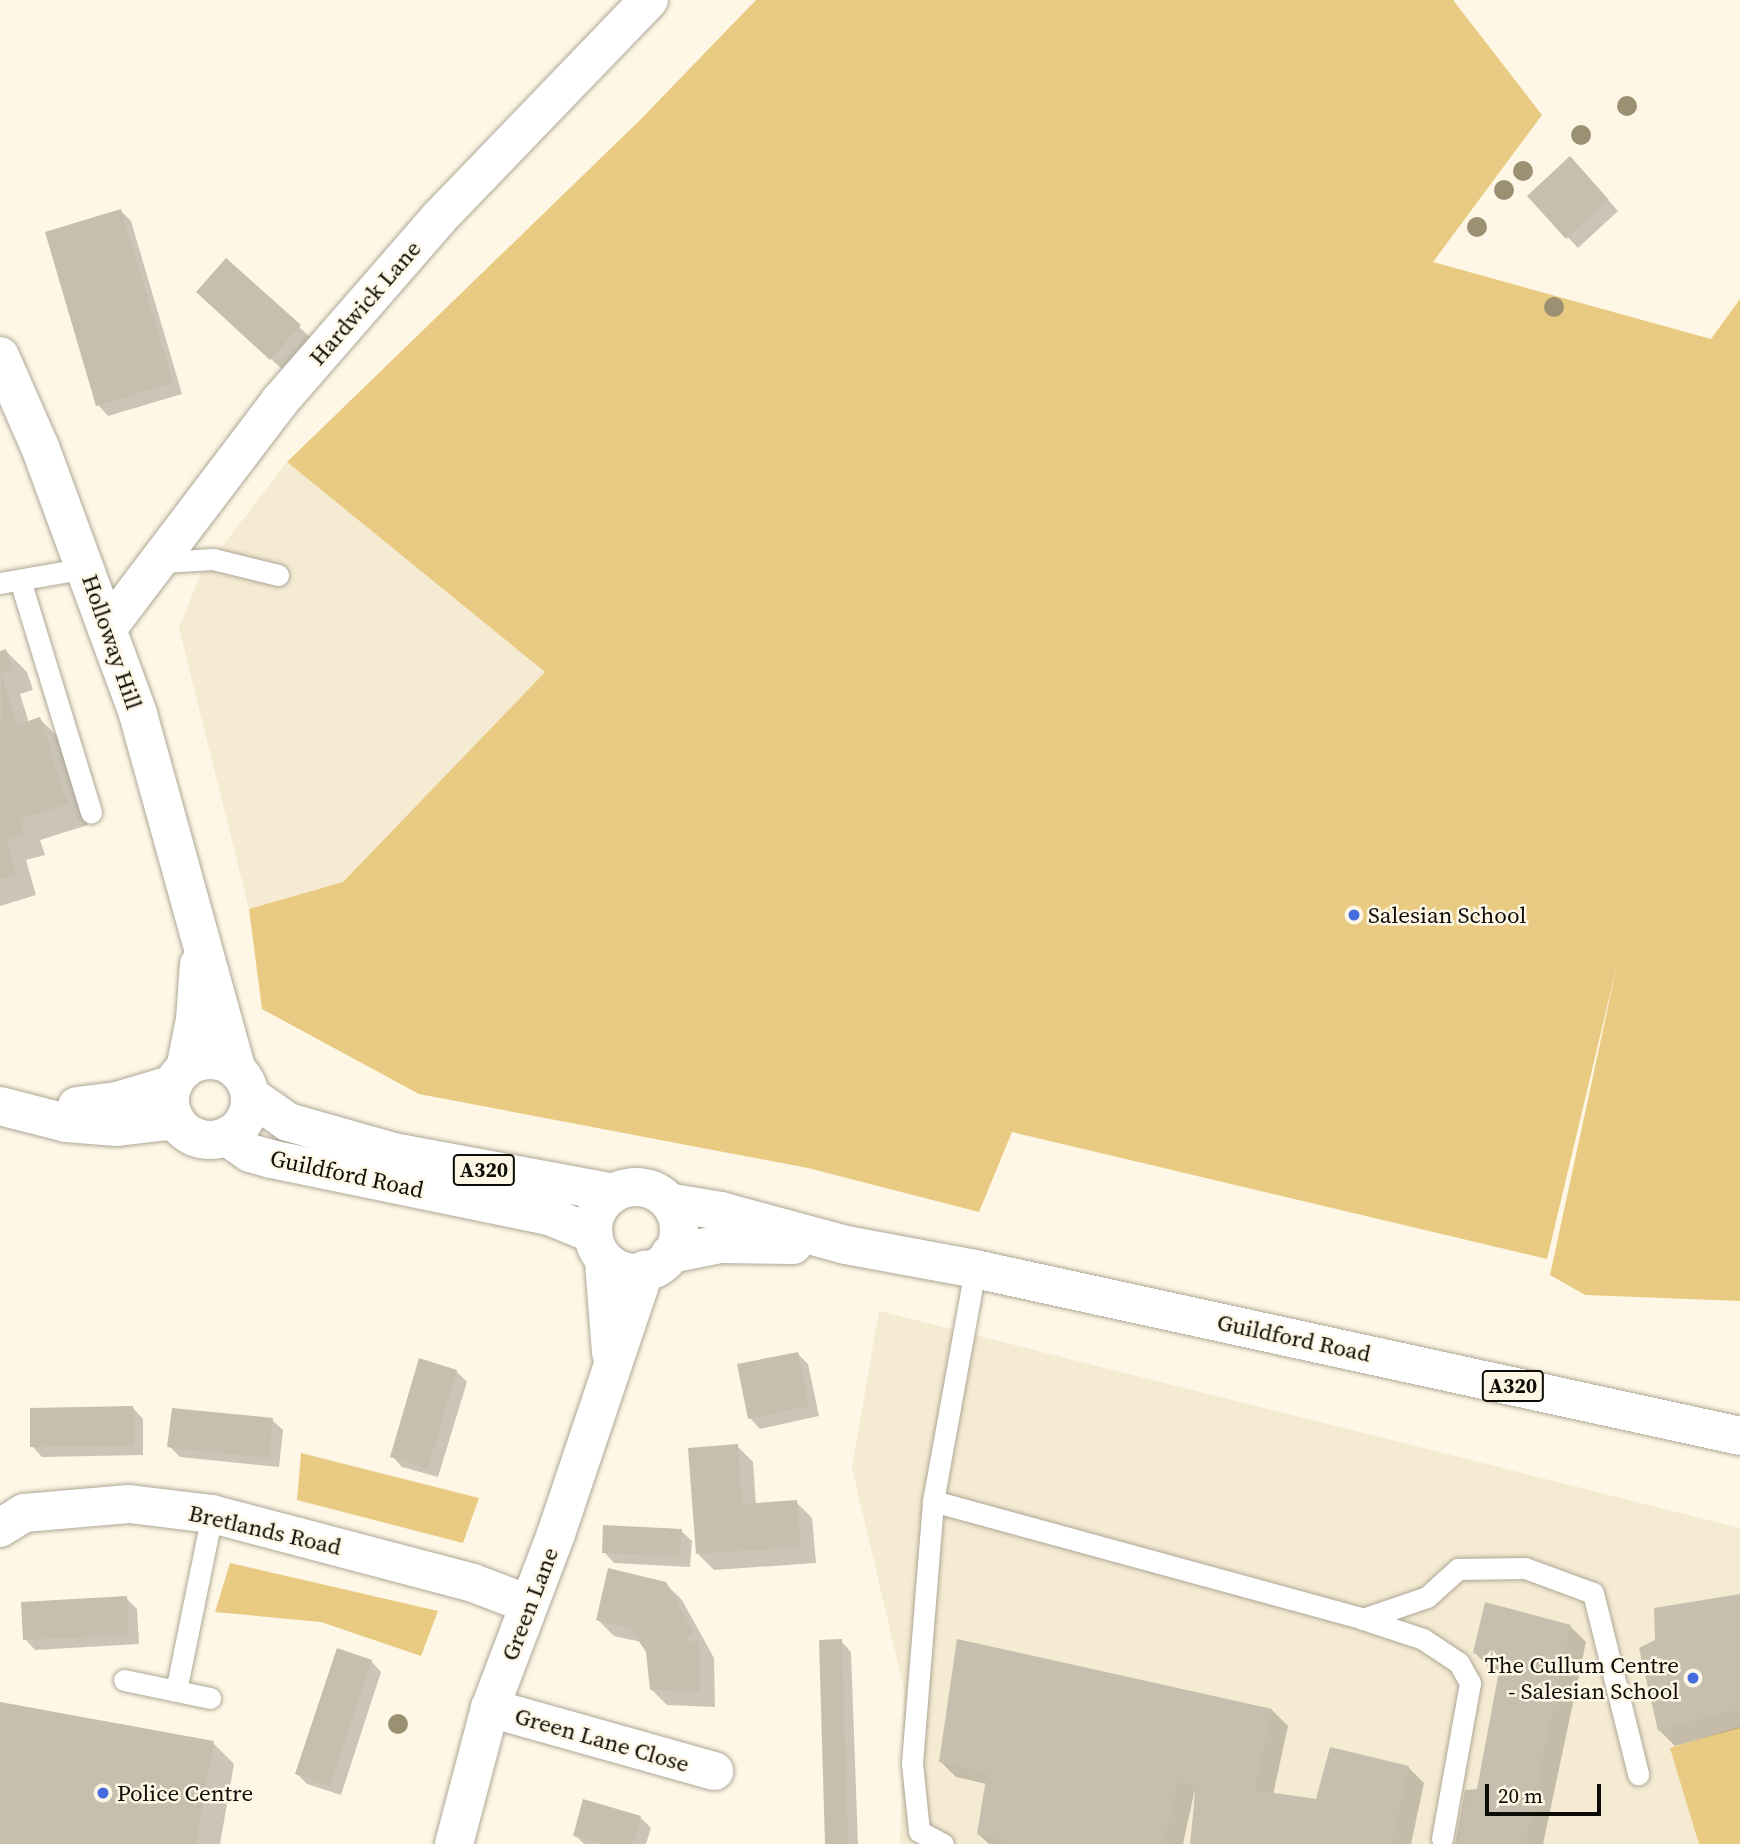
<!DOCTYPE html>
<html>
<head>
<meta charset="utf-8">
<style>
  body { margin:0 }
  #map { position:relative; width:1740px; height:1844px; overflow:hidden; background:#fef7e5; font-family:"Source Serif 4",serif }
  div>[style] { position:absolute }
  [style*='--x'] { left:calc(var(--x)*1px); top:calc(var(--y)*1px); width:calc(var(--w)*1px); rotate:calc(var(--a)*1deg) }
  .built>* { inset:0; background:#f5ead2 }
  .green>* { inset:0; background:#e9ca82 }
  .shadow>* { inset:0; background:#0003 }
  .building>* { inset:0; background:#c7bfae }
  .roads { filter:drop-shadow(0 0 2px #aea797) drop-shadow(0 0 2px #aea797) }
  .service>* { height:21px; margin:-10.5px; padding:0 10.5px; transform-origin:10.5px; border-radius:10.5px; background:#fff }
  .minor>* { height:38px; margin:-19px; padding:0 19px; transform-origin:19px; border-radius:19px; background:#fff }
  .tertiary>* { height:38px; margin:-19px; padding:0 19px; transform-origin:19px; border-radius:19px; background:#fff }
  .secondary>* { height:38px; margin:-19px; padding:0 19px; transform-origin:19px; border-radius:19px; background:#fff }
  .primary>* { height:38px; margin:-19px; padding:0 19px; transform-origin:19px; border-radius:19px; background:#fff }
  .primary>.ring { margin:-19px; padding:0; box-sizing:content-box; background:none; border:38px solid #fff; border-radius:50% }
  .trees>* { width:20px; height:20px; margin:-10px; border-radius:50%; background:#9c9073 }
  .dots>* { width:19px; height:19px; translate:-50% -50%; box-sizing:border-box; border:4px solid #fef7e5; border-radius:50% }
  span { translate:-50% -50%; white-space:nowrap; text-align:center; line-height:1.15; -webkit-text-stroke:5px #fef7e5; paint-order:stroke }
  .shield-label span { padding:2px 5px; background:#fef7e5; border:2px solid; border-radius:5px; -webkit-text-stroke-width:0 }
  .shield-label { font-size:21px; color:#0e0c07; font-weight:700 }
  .street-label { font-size:23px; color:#0e0c07 }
  .poi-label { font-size:23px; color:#0e0c07 }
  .left { translate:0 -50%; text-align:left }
  .right { translate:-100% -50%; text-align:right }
  .scale { position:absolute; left:1485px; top:1784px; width:116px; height:32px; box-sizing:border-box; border:4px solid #0e0c07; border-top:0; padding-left:9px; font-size:21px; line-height:24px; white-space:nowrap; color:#0e0c07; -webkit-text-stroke:5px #fef7e5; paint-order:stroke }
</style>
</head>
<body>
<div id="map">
  <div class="built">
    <div style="clip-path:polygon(287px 462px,545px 672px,343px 882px,249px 909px,179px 628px,200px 575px)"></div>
    <div style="clip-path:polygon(879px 1311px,1740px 1528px,1740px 1844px,900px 1844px,904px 1689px,852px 1468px)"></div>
  </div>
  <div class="green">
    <div style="clip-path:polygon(756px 0,1453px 0,1542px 115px,1433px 262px,1711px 339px,1740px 299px,1740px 1301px,1585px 1295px,1550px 1275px,1617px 965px,1547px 1259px,1012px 1132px,979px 1212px,808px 1168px,419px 1094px,262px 1009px,249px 909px,343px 882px,545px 672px,287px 462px,639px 121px)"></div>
    <div style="clip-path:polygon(301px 1453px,479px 1498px,463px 1543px,297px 1500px)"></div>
    <div style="clip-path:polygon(230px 1563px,438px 1611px,421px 1656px,321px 1622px,215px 1612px)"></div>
    <div style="clip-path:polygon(1740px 1727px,1740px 1844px,1699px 1844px,1670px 1748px)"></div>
  </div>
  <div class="shadow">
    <div style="clip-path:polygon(1580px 169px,1618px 211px,1578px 248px,1529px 196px)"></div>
    <div style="clip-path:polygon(121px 211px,131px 221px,182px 394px,108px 416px,98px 405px)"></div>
    <div style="clip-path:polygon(227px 260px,310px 337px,282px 369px,208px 302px)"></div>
    <div style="clip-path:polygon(6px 651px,27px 672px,33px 690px,20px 694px,29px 723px,40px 719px,61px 740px,88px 825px,40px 840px,45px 855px,26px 860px,36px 895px,0 906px,0 652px)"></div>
    <div style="clip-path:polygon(798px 1354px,808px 1364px,819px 1416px,760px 1429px,750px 1418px)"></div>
    <div style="clip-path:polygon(456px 1371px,467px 1382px,438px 1477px,402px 1467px,392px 1456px)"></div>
    <div style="clip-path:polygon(133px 1408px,143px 1419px,143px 1455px,42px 1457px,32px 1446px)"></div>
    <div style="clip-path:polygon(272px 1420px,283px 1430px,279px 1467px,180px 1457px,169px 1446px)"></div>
    <div style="clip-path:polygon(737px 1446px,753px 1462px,756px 1505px,796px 1502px,812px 1518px,816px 1563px,714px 1570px,698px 1554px)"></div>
    <div style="clip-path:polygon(681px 1531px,692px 1541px,690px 1567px,614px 1563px,604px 1552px)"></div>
    <div style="clip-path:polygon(665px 1583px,682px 1600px,714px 1658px,715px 1707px,667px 1705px,651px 1689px,648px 1651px,641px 1642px,614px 1636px,598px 1620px)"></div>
    <div style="clip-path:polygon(1740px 1596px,1740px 1728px,1675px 1746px,1659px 1730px)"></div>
    <div style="clip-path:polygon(126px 1598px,137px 1609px,139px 1644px,35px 1650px,25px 1639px)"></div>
    <div style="clip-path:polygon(1570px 1626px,1586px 1642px,1543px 1844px,1457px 1844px,1478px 1791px,1501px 1671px,1491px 1669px,1475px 1653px)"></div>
    <div style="clip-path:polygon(841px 1641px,851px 1652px,858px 1844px,827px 1844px)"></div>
    <div style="clip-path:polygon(371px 1661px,381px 1672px,341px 1795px,307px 1784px,297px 1774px)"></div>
    <div style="clip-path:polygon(0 1704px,213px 1743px,234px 1764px,220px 1844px,0 1844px)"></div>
    <div style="clip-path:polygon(1272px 1710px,1288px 1726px,1273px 1795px,1317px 1801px,1408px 1767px,1424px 1783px,1411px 1844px,1192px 1844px,1195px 1789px,1183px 1844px,989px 1844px,978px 1834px,987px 1784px,956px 1777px,940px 1761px)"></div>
    <div style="clip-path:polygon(640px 1817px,651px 1828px,646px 1844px,584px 1844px,575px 1835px)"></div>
  </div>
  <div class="building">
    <div style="clip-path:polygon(1570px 156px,1609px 200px,1566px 239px,1527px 196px)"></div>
    <div style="clip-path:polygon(121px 209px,173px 383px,96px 406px,45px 232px)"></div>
    <div style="clip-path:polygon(226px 258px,301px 325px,270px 360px,196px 292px)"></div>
    <div style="clip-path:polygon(6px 649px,13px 669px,0 674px,0 651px)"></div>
    <div style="clip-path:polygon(1px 674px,17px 725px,40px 717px,68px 804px,20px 819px,25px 834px,6px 839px,17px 874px,0 879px)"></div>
    <div style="clip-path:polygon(798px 1352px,809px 1406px,748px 1419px,737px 1364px)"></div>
    <div style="clip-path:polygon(419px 1358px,457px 1370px,428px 1468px,390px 1457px)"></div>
    <div style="clip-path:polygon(133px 1406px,134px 1446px,30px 1447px,30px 1408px)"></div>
    <div style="clip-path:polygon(172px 1408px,273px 1418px,269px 1458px,167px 1447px)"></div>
    <div style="clip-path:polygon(738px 1444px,742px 1504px,797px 1500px,801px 1547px,696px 1554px,688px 1448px)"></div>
    <div style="clip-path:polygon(603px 1525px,682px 1529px,680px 1557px,602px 1553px)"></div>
    <div style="clip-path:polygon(608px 1568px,666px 1582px,694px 1632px,686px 1637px,688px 1642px,699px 1640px,700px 1692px,650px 1690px,646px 1652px,630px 1628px,596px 1620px)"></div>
    <div style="clip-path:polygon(1740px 1594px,1740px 1708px,1658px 1731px,1639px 1648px,1655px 1640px,1654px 1608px)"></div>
    <div style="clip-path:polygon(127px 1596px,129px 1635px,23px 1640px,21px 1602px)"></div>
    <div style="clip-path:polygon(1485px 1602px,1571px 1625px,1525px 1844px,1455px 1844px,1465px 1790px,1477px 1789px,1501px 1660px,1473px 1653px)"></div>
    <div style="clip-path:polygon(842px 1639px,848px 1844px,825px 1844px,819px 1640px)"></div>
    <div style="clip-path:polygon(957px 1639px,1272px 1709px,1255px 1790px,1316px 1799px,1330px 1747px,1409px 1766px,1392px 1844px,1190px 1844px,1196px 1786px,1178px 1781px,1164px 1844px,1012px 1844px,977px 1834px,987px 1773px,939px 1762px)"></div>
    <div style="clip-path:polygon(337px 1648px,372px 1660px,330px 1786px,295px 1774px)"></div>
    <div style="clip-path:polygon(0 1702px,214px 1741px,196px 1844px,0 1844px)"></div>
    <div style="clip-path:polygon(583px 1799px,641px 1816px,633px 1844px,603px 1844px,573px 1836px)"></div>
  </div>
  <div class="roads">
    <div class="service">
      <div style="--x:162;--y:562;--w:51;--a:-3.4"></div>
      <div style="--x:213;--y:559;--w:67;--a:13.8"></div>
      <div style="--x:20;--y:580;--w:243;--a:73"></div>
      <div style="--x:0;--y:583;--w:87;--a:-9.9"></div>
      <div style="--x:933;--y:1501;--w:446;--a:15.3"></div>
      <div style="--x:1363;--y:1619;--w:68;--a:-19"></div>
      <div style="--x:1427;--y:1597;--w:42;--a:-42.1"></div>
      <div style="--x:1458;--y:1569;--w:67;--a:-0.9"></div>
      <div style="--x:1525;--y:1568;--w:72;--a:20.2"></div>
      <div style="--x:1593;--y:1593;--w:187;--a:76"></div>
      <div style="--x:1363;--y:1619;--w:63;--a:18.4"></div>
      <div style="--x:1423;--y:1639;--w:43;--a:33.7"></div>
      <div style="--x:1459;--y:1663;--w:23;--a:61"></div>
      <div style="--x:1470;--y:1683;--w:158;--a:100.2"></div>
      <div style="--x:124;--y:1680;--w:88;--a:11.8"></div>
      <div style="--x:176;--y:1691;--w:181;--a:-78.5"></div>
      <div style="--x:943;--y:1844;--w:27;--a:-152"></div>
      <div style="--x:919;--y:1831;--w:68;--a:-95.9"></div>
      <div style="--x:912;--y:1763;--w:263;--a:-85.4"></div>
      <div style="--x:933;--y:1501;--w:236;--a:-79.7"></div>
    </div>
    <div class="minor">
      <div style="--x:0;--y:1528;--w:28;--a:-32"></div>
      <div style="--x:24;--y:1513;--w:105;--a:-4.9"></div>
      <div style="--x:129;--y:1504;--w:84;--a:6.9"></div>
      <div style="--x:212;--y:1514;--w:270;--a:14.8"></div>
      <div style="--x:473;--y:1583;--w:59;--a:20.9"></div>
      <div style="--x:490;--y:1708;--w:233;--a:15.7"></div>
    </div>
    <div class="tertiary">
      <div style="--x:107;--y:629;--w:286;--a:-52.8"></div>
      <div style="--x:280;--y:401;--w:241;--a:-49"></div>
      <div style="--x:438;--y:219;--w:304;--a:-46.1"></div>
      <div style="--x:604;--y:1262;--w:91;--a:85.6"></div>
      <div style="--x:454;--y:1844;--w:141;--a:-75.2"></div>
      <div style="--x:490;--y:1708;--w:186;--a:-69.2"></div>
      <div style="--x:556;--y:1534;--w:279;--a:-71.4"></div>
    </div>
    <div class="secondary">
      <div style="--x:0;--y:356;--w:99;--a:66.3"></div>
      <div style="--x:40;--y:447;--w:284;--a:69.8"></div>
      <div style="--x:138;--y:714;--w:370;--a:74.5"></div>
      <div style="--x:185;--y:1069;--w:50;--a:-78.5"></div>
      <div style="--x:195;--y:1020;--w:56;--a:-85.9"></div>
    </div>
    <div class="primary">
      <div class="ring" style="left:170px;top:1060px;width:42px;height:42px"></div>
      <div style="--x:251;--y:1096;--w:45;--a:35.1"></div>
      <div style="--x:288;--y:1122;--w:109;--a:15.9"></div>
      <div style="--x:393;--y:1152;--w:225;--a:10.5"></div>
      <div style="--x:0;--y:1106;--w:68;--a:14.4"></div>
      <div style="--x:66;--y:1123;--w:51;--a:4.5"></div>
      <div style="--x:117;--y:1127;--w:59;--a:-6.8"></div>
      <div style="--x:77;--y:1106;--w:40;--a:-7.1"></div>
      <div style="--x:117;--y:1101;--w:59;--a:-16.6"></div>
      <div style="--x:227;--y:1137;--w:28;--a:35"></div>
      <div style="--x:250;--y:1153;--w:22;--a:16"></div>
      <div style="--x:271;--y:1159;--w:284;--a:11.6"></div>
      <div style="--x:549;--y:1216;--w:48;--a:22.2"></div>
      <div class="ring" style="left:593px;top:1187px;width:48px;height:48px"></div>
      <div style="--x:673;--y:1203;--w:49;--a:9.5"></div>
      <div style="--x:721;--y:1211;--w:130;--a:15.2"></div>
      <div style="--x:846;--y:1245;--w:131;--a:10.5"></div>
      <div style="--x:975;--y:1269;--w:783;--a:12.31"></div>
      <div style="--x:670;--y:1254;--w:51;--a:-11.3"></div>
      <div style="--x:720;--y:1244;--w:73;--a:0.8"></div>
    </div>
  </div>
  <div class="trees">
    <div style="left:1627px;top:106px"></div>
    <div style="left:1581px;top:135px"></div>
    <div style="left:1523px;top:171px"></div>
    <div style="left:1504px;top:190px"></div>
    <div style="left:1477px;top:227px"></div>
    <div style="left:1554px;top:307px"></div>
    <div style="left:398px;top:1724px"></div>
  </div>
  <div class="dots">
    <div style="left:1354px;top:915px;background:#476cdf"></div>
    <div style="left:1693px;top:1678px;background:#476cdf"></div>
    <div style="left:103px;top:1793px;background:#476cdf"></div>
  </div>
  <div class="shield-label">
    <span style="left:484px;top:1170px">A320</span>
    <span style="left:1513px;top:1386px">A320</span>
  </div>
  <div class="street-label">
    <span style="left:365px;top:303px;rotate:-49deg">Hardwick Lane</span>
    <span style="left:112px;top:642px;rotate:71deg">Holloway Hill</span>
    <span style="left:347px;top:1174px;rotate:12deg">Guildford Road</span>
    <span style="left:1294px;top:1338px;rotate:12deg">Guildford Road</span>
    <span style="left:265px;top:1530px;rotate:13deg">Bretlands Road</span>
    <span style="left:530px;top:1604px;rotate:-69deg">Green Lane</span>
    <span style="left:602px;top:1740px;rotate:16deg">Green Lane Close</span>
  </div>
  <div class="poi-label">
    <span class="left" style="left:1368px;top:915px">Salesian School</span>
    <span class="right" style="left:1679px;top:1678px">The Cullum Centre<br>- Salesian School</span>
    <span class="left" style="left:117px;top:1793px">Police Centre</span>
  </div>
  <div class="scale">20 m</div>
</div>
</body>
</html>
